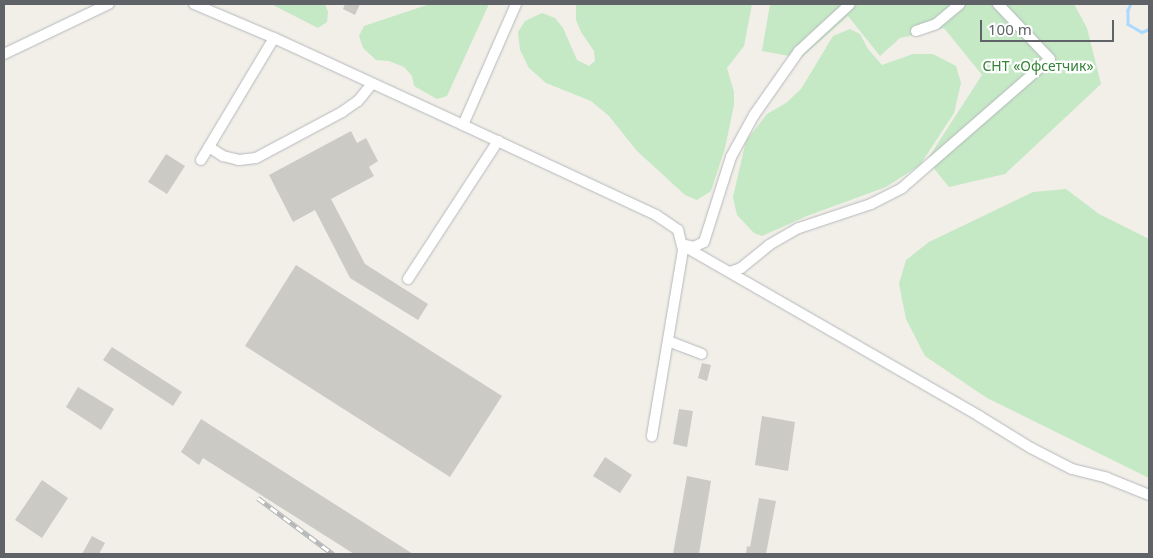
<!DOCTYPE html>
<html>
<head>
<meta charset="utf-8">
<style>
  body { margin:0 }
  #map { position:relative; width:1153px; height:558px; overflow:hidden; background:#f1efe8; font-family:"Noto Sans",sans-serif }
  div>[style] { position:absolute }
  [style*='--x'] { left:calc(var(--x)*1px); top:calc(var(--y)*1px); width:calc(var(--w)*1px); rotate:calc(var(--a)*1deg) }
  .green>* { inset:0; background:#c5e8c5 }
  .stream>* { height:2.5px; margin:-1.25px; padding:0 1.25px; transform-origin:1.25px; border-radius:1.25px; background:#aadaff }
  .building>* { inset:0; background:#cccac5 }
  .roads { filter:drop-shadow(0 0 1px #b5b8bc) drop-shadow(0 0 1px #b5b8bc) }
  .minor>* { height:10px; margin:-5px; padding:0 5px; transform-origin:5px; border-radius:5px; background:#fff }
  .rail>* { height:4.5px; margin-top:-2.25px; transform-origin:0; background:repeating-linear-gradient(90deg,#fff 0 8px,#b6b7b8 0 16px); box-sizing:border-box; border-block:1px solid #b6b7b8 }
  span { translate:-50% -50%; white-space:nowrap; text-align:center; line-height:1.15; -webkit-text-stroke:4.5px #fff; paint-order:stroke }
  .park-label { font-size:14px; color:#348238 }
  .frame { position:absolute; inset:0; border:5px solid #5f6368; pointer-events:none }
  .scale { position:absolute; left:980px; top:20px; width:134px; height:22px; box-sizing:border-box; border:2px solid #5f6368; border-top:0; padding-left:6px; font-size:15px; line-height:18px; white-space:nowrap; color:#5f6368; -webkit-text-stroke:4px #fff; paint-order:stroke }
</style>
</head>
<body>
<div id="map">
  <div class="green">
    <div style="clip-path:polygon(271px 4px,325px 4px,328px 12px,327px 22px,318px 28px)"></div>
    <div style="clip-path:polygon(430px 4px,489px 4px,447px 96px,437px 99px,414px 86px,412px 76px,404px 67px,389px 61px,376px 60px,363px 48px,359px 36px,364px 26px)"></div>
    <div style="clip-path:polygon(576px 4px,752px 4px,744px 46px,727px 68px,734px 92px,734px 105px,725px 148px,711px 191px,697px 200px,685px 195px,637px 151px,609px 116px,591px 101px,546px 83px,529px 68px,520px 50px,518px 32px,525px 21px,542px 13px,555px 18px,563px 28px,577px 60px,589px 66px,595px 61px,594px 51px,581px 32px,576px 20px)"></div>
    <div style="clip-path:polygon(770px 4px,1074px 4px,1087px 28px,1101px 84px,1005px 174px,949px 187px,927px 160px,982px 75px,944px 28px,900px 38px,880px 56px,848px 16px,801px 58px,762px 51px)"></div>
    <div style="clip-path:polygon(850px 29px,860px 34px,868px 49px,882px 65px,913px 54px,933px 54px,956px 66px,961px 83px,954px 113px,920px 165px,886px 187px,807px 216px,762px 236px,754px 233px,737px 215px,733px 197px,746px 141px,767px 114px,786px 103px,801px 89px,833px 36px)"></div>
    <div style="clip-path:polygon(1066px 189px,1099px 214px,1149px 239px,1149px 478px,987px 398px,925px 356px,906px 319px,899px 284px,906px 260px,929px 242px,1033px 192px)"></div>
  </div>
  <div class="stream">
    <div style="--x:1131;--y:4;--w:7;--a:117"></div>
    <div style="--x:1128;--y:10;--w:14;--a:90"></div>
    <div style="--x:1128;--y:24;--w:16;--a:30"></div>
    <div style="--x:1142;--y:32;--w:8;--a:-23"></div>
  </div>
  <div class="building">
    <div style="clip-path:polygon(345px 4px,360px 4px,355px 15px,343px 9px)"></div>
    <div style="clip-path:polygon(351px 131px,357px 143px,366px 138px,378px 161px,369px 167px,374px 176px,331px 199px,365px 264px,428px 304px,418px 320px,350px 278px,315px 210px,293px 222px,269px 175px)"></div>
    <div style="clip-path:polygon(166px 154px,185px 166px,167px 194px,148px 182px)"></div>
    <div style="clip-path:polygon(296px 265px,502px 396px,450px 477px,245px 346px)"></div>
    <div style="clip-path:polygon(112px 347px,182px 392px,173px 406px,103px 360px)"></div>
    <div style="clip-path:polygon(702px 363px,711px 365px,707px 381px,698px 378px)"></div>
    <div style="clip-path:polygon(78px 387px,114px 409px,101px 430px,66px 407px)"></div>
    <div style="clip-path:polygon(679px 409px,693px 411px,687px 447px,673px 444px)"></div>
    <div style="clip-path:polygon(762px 416px,795px 422px,788px 471px,755px 465px)"></div>
    <div style="clip-path:polygon(201px 419px,413px 554px,354px 554px,203px 458px,199px 465px,181px 452px)"></div>
    <div style="clip-path:polygon(605px 457px,632px 475px,620px 493px,593px 476px)"></div>
    <div style="clip-path:polygon(687px 476px,711px 481px,699px 554px,673px 554px)"></div>
    <div style="clip-path:polygon(42px 480px,68px 498px,42px 538px,15px 520px)"></div>
    <div style="clip-path:polygon(759px 498px,776px 501px,766px 554px,746px 554px,747px 546px,750px 547px)"></div>
    <div style="clip-path:polygon(92px 536px,105px 543px,99px 554px,82px 554px)"></div>
  </div>
  <div class="roads">
    <div class="minor">
      <div style="--x:194;--y:4;--w:87;--a:23"></div>
      <div style="--x:274;--y:38;--w:208;--a:24.7"></div>
      <div style="--x:463;--y:125;--w:213;--a:25"></div>
      <div style="--x:656;--y:215;--w:27;--a:34"></div>
      <div style="--x:678;--y:230;--w:21;--a:76"></div>
      <div style="--x:683;--y:250;--w:189;--a:99.5"></div>
      <div style="--x:916;--y:31;--w:21;--a:-19"></div>
      <div style="--x:936;--y:24;--w:31;--a:-40"></div>
      <div style="--x:4;--y:54;--w:116;--a:-25.5"></div>
      <div style="--x:463;--y:125;--w:132;--a:-66.3"></div>
      <div style="--x:209;--y:147;--w:17;--a:33"></div>
      <div style="--x:223;--y:156;--w:16;--a:14"></div>
      <div style="--x:239;--y:160;--w:17;--a:-7"></div>
      <div style="--x:256;--y:158;--w:98;--a:-28.1"></div>
      <div style="--x:342;--y:112;--w:19;--a:-35"></div>
      <div style="--x:358;--y:101;--w:22;--a:-51"></div>
      <div style="--x:201;--y:160;--w:142;--a:-59.1"></div>
      <div style="--x:682;--y:245;--w:343;--a:29.9"></div>
      <div style="--x:979;--y:416;--w:61;--a:31.6"></div>
      <div style="--x:1031;--y:448;--w:46;--a:27.1"></div>
      <div style="--x:1072;--y:469;--w:36;--a:14"></div>
      <div style="--x:1107;--y:478;--w:45;--a:22"></div>
      <div style="--x:686;--y:245;--w:8;--a:14"></div>
      <div style="--x:694;--y:247;--w:11;--a:-27"></div>
      <div style="--x:704;--y:242;--w:89;--a:-72.4"></div>
      <div style="--x:731;--y:157;--w:48;--a:-61.3"></div>
      <div style="--x:754;--y:115;--w:78;--a:-54.9"></div>
      <div style="--x:799;--y:51;--w:69;--a:-42.7"></div>
      <div style="--x:730;--y:272;--w:12;--a:-20"></div>
      <div style="--x:741;--y:268;--w:36;--a:-39"></div>
      <div style="--x:769;--y:245;--w:34;--a:-30"></div>
      <div style="--x:799;--y:228;--w:76;--a:-18.4"></div>
      <div style="--x:871;--y:204;--w:35;--a:-27"></div>
      <div style="--x:902;--y:188;--w:196;--a:-41.1"></div>
      <div style="--x:1050;--y:59;--w:76;--a:-133.4"></div>
      <div style="--x:408;--y:279;--w:165;--a:-56.9"></div>
      <div style="--x:668;--y:341;--w:36;--a:21"></div>
    </div>
  </div>
  <div class="rail">
    <div style="--x:258;--y:498;--w:94;--a:36.7"></div>
  </div>
  <div class="park-label">
    <span style="left:1038px;top:66px">СНТ «Офсетчик»</span>
  </div>
  <div class="frame"></div>
  <div class="scale">100 m</div>
</div>
</body>
</html>
